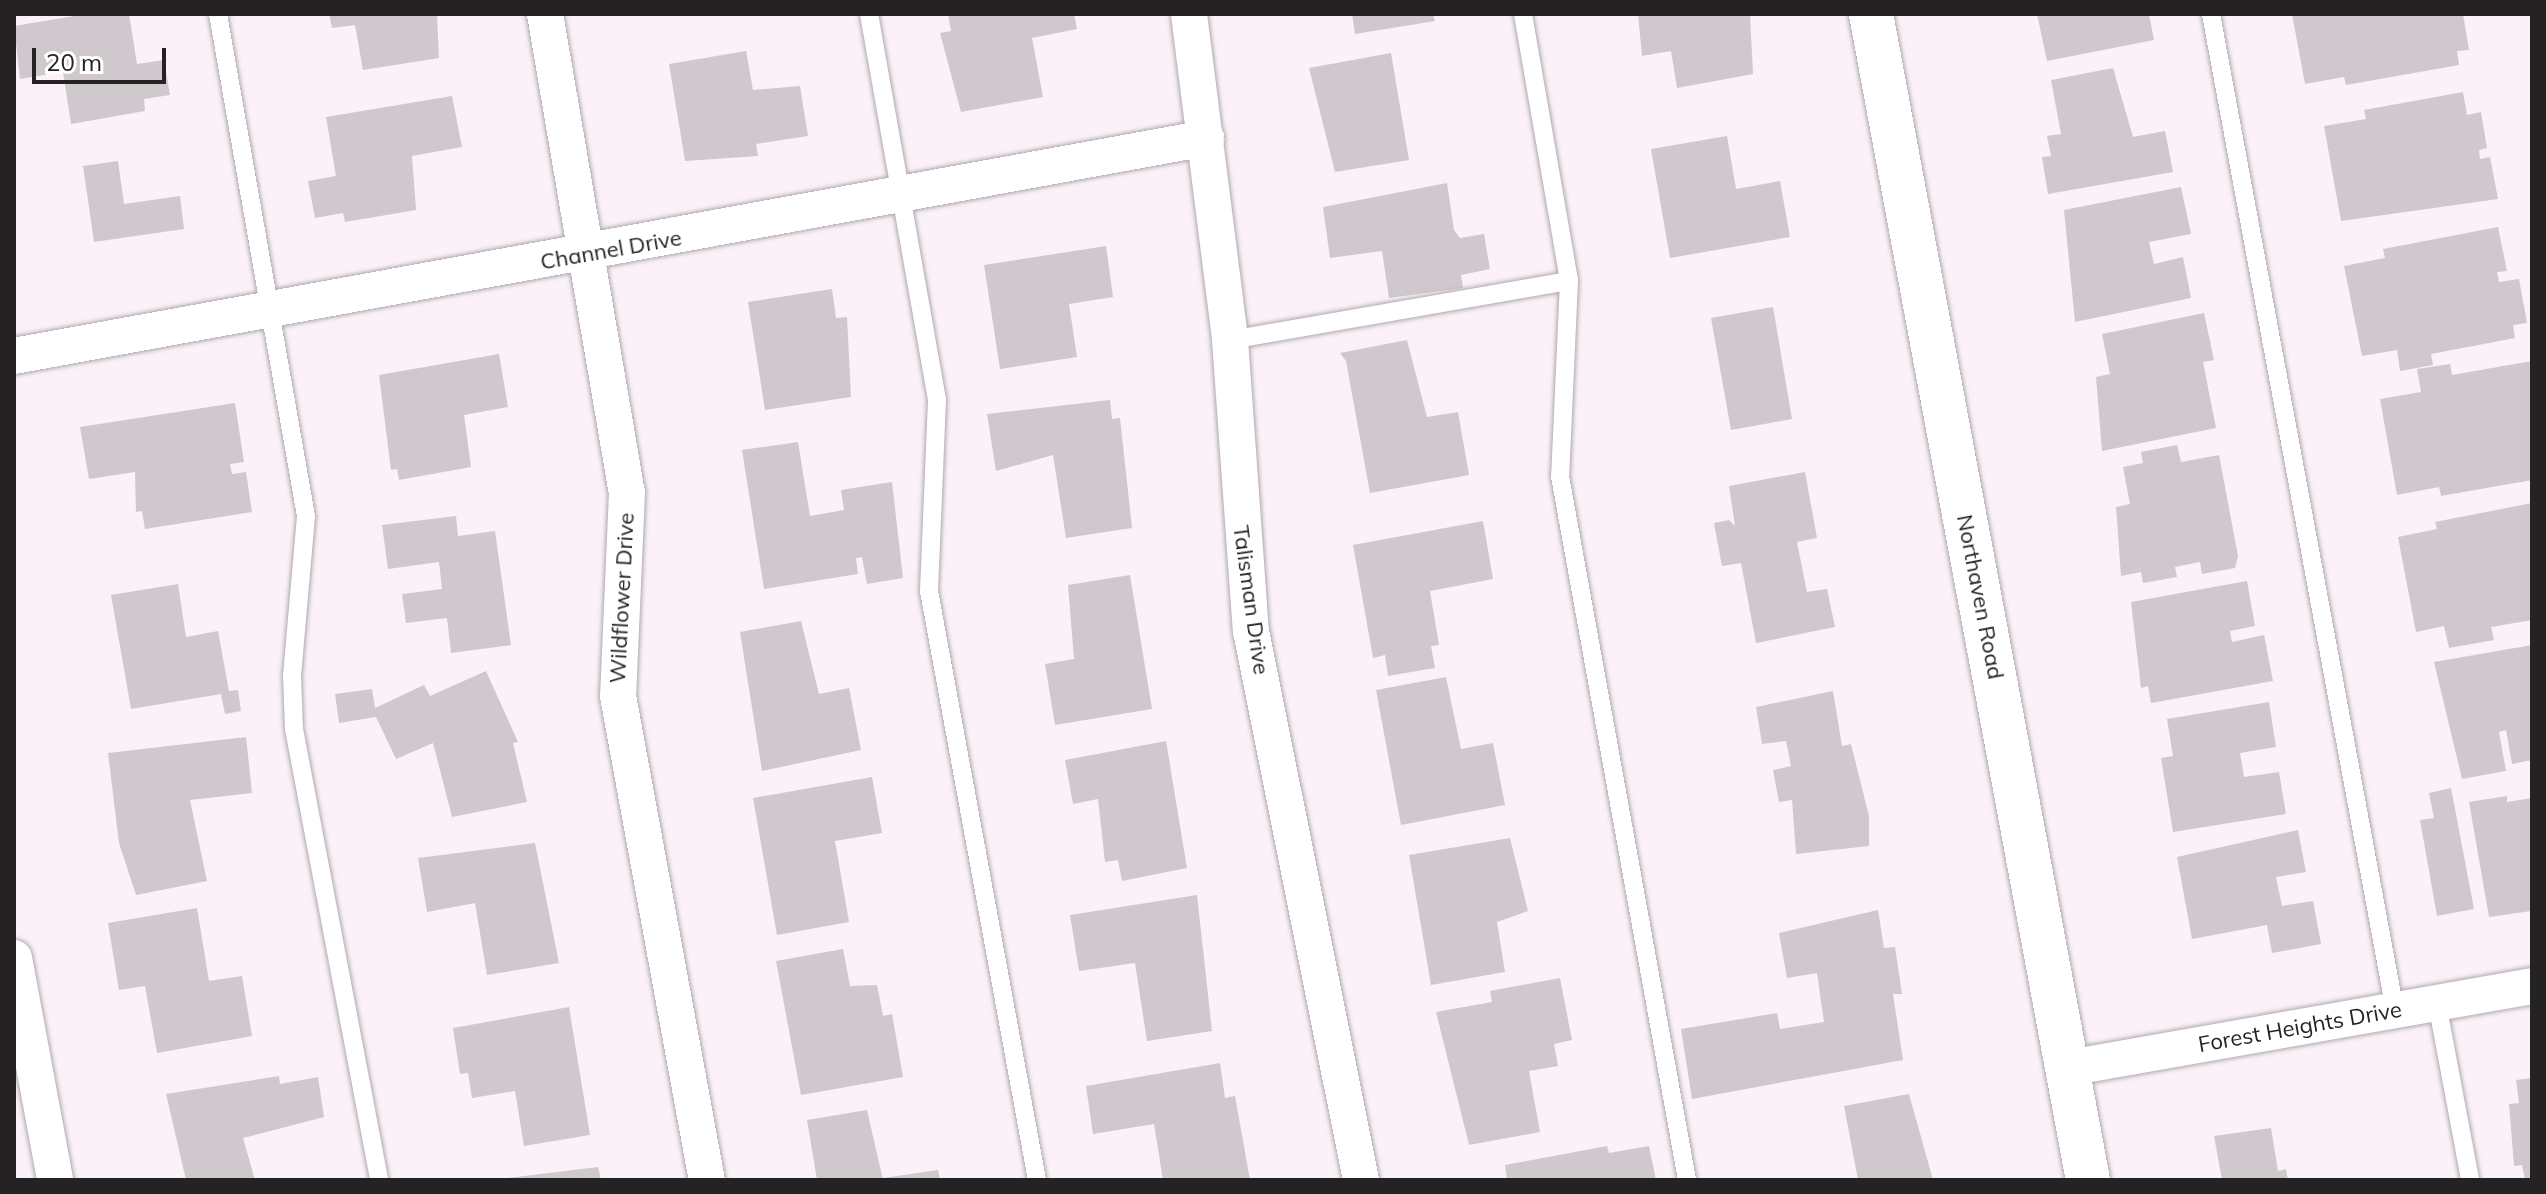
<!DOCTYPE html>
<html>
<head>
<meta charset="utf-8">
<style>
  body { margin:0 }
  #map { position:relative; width:2546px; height:1194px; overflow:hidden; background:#faf2f8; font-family:Mulish,sans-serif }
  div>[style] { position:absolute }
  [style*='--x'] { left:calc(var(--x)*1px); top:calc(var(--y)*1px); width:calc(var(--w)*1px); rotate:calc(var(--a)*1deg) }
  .building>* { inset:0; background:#cfc8cd }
  .roads { filter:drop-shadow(0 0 2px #afa8ad) drop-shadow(0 0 2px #afa8ad) }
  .lane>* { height:18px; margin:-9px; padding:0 9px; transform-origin:9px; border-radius:9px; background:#fff }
  .street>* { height:36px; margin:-18px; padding:0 18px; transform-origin:18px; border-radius:18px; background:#fff }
  .secondary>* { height:44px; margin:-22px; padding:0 22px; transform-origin:22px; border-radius:22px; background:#fff }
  span { translate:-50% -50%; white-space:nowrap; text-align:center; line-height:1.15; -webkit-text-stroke:8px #fff; paint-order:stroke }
  .street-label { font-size:22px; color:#252224 }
  .frame { position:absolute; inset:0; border:16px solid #252224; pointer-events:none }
  .scale { position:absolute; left:32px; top:48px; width:134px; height:36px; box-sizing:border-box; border:4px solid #252224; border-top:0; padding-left:10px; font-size:24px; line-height:28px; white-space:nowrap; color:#252224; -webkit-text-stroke:6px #fff; paint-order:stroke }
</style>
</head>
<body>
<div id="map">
  <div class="building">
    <div style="clip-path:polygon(86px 14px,129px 14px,137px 64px,164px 60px,170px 95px,144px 99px,145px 111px,71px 124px,63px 72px,20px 79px,14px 26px)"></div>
    <div style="clip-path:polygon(329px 14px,437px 14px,439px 58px,363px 70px,355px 25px,332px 28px)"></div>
    <div style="clip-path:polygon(948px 14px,1074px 14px,1077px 29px,1032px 38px,1043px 97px,961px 112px,940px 33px,951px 31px)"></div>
    <div style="clip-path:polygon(1352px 14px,1433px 14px,1435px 21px,1355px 34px)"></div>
    <div style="clip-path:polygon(1638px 14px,1750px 14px,1753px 74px,1677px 88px,1671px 51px,1642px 56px)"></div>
    <div style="clip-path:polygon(2037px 14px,2149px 14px,2154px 40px,2047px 61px)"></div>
    <div style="clip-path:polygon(2292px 14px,2463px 14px,2469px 50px,2457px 51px,2459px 65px,2346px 85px,2344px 77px,2305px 84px)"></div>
    <div style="clip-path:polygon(746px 51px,753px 90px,800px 86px,808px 136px,756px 144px,758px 156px,685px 161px,669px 64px)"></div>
    <div style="clip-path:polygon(1391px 53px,1409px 160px,1335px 172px,1309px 68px)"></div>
    <div style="clip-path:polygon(2113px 68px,2133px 137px,2165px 131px,2173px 172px,2048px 194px,2042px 157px,2051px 156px,2047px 136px,2061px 134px,2051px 80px)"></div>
    <div style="clip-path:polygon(2463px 92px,2467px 115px,2481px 112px,2487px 148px,2479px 150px,2480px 159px,2490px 157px,2498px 199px,2341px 221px,2324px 126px,2366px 119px,2364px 110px)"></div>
    <div style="clip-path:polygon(452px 96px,462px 147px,412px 156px,416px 210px,345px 222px,343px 213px,315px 218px,308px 181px,336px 176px,326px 117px)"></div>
    <div style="clip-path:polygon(1727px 136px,1736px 189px,1780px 181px,1790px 237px,1670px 258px,1651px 149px)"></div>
    <div style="clip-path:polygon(118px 161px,124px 204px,180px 196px,184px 229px,94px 242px,83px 166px)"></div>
    <div style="clip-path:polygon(1447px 183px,1454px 230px,1460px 238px,1484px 234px,1490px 269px,1461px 275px,1463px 288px,1389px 298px,1382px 251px,1330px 258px,1323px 207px)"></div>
    <div style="clip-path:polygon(2181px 187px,2191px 234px,2149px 242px,2154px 264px,2183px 257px,2191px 298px,2075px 322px,2064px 210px)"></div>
    <div style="clip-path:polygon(2498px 227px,2507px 271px,2497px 272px,2499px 282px,2519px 279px,2527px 323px,2513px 325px,2515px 338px,2431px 354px,2433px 365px,2400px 371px,2397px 350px,2362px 356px,2344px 266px,2385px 258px,2383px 249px)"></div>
    <div style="clip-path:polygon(1106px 246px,1113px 297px,1069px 304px,1077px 357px,1000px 369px,984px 265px)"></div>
    <div style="clip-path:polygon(832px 289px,836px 318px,847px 317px,851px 397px,765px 410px,748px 302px)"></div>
    <div style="clip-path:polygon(1773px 307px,1792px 419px,1731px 430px,1711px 318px)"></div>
    <div style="clip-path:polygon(2204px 313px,2214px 360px,2203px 362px,2216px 428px,2102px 451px,2096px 377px,2110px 374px,2102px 334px)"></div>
    <div style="clip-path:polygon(1407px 340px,1427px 417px,1458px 412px,1469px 475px,1370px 493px,1346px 361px,1340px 353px)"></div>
    <div style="clip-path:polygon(499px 354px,508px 407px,464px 415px,471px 467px,399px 480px,397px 469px,391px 470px,379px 375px)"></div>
    <div style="clip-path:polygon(2532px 361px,2532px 480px,2441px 496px,2439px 487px,2397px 495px,2380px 399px,2421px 392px,2417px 369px,2450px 364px,2452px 375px)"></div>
    <div style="clip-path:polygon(1110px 400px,1112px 419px,1120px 418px,1132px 528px,1066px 538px,1053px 455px,996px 471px,987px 414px)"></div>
    <div style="clip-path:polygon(235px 403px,244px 462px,230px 464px,232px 474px,246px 472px,252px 512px,145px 529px,142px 511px,136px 512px,135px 472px,89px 479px,80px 427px)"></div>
    <div style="clip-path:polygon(798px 442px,810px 516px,844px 510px,841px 490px,892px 482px,903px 578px,867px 584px,862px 557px,856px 558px,858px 574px,764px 589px,742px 450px)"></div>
    <div style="clip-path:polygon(2177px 445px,2181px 462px,2219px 455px,2238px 556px,2235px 568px,2202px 574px,2200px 562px,2175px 567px,2177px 577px,2143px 583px,2141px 572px,2121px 576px,2116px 507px,2130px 504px,2123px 467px,2143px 463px,2141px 452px)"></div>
    <div style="clip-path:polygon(1805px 472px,1817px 538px,1797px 542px,1807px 592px,1827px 589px,1835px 627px,1756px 643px,1741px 563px,1722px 566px,1714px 523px,1729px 520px,1735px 526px,1729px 486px)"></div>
    <div style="clip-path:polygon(2532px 503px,2532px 620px,2491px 627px,2494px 640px,2449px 648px,2444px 626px,2416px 632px,2398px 537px,2437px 529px,2435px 522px)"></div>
    <div style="clip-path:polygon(456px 516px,458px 536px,495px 531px,511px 645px,451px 653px,447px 618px,406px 623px,402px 594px,442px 589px,439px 562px,388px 569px,382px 525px)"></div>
    <div style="clip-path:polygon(1483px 521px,1493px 579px,1430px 591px,1439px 645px,1431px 646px,1435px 668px,1388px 676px,1385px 655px,1373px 658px,1353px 545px)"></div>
    <div style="clip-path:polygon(1130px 575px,1152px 709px,1055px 725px,1045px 664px,1074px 659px,1068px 585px)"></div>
    <div style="clip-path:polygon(2247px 581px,2255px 626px,2230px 631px,2232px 642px,2264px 635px,2273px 681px,2151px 703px,2148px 686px,2141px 688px,2131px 602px)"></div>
    <div style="clip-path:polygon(178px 584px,186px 637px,218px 631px,229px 691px,238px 690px,241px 711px,225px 714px,221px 694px,131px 709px,111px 595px)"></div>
    <div style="clip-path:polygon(801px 621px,819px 694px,849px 688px,861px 750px,762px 771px,740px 632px)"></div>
    <div style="clip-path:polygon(2532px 645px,2532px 760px,2512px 764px,2506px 730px,2499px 732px,2506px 771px,2462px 779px,2434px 662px)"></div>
    <div style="clip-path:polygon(486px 671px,518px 742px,513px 743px,527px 802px,452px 817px,433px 743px,396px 759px,376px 717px,339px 723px,335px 694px,372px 689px,375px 708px,424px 685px,430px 696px)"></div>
    <div style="clip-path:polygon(1446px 677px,1461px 749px,1493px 743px,1505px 805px,1401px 825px,1376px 690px)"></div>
    <div style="clip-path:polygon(1833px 691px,1842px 746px,1851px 744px,1869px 816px,1869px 846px,1796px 854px,1792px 800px,1779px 802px,1773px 770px,1791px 766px,1786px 741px,1762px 744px,1756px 707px)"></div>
    <div style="clip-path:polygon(2269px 702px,2276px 747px,2240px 753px,2244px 777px,2279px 772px,2286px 814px,2173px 832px,2161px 758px,2173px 756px,2167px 719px)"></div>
    <div style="clip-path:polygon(246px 737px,252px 793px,190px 800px,207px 881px,136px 895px,119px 843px,108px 753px)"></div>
    <div style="clip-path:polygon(1166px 741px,1187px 868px,1122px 881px,1118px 860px,1105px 862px,1098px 799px,1073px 804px,1065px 760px)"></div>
    <div style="clip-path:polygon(872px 777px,882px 833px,835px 841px,849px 922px,777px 935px,753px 798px)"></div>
    <div style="clip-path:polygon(2451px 788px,2474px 909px,2437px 916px,2420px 820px,2434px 818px,2429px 793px)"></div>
    <div style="clip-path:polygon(2507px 796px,2507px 802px,2532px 798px,2531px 911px,2489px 917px,2469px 802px)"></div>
    <div style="clip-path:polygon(2298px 830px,2306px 872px,2276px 877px,2282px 906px,2313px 901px,2321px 944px,2272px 953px,2267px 925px,2192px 939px,2177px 857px)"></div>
    <div style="clip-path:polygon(1510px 838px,1528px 911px,1497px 922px,1505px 972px,1431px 985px,1409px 855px)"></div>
    <div style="clip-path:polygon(535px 843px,559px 963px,487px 975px,475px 903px,427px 912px,418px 858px)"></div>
    <div style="clip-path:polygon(1197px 895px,1212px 1031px,1147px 1041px,1135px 963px,1079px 971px,1070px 915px)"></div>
    <div style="clip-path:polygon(197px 908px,209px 981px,242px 976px,252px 1036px,157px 1053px,145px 986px,119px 990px,108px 923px)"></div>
    <div style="clip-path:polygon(1878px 910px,1884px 948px,1895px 947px,1902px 994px,1893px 994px,1903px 1060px,1692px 1099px,1681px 1029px,1777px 1013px,1780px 1029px,1824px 1022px,1817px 973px,1787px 978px,1779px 933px)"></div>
    <div style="clip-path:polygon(843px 949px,850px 986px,877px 985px,883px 1016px,892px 1014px,903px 1077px,801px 1095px,776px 961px)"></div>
    <div style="clip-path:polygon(1560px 978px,1572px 1040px,1554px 1044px,1558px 1066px,1529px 1071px,1540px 1132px,1469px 1145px,1436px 1012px,1492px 1002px,1490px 991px)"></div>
    <div style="clip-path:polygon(569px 1007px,590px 1135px,524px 1146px,515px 1091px,472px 1098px,468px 1073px,460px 1074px,453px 1028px)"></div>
    <div style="clip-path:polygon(1220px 1063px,1225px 1098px,1235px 1096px,1250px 1180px,1163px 1180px,1154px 1124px,1093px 1134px,1086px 1086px)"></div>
    <div style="clip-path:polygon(279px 1076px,280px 1084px,318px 1077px,324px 1117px,243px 1138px,255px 1180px,186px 1180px,166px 1094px)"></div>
    <div style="clip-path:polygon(2532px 1078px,2532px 1180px,2525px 1180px,2522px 1165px,2514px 1166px,2509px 1104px,2519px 1103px,2516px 1080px)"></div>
    <div style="clip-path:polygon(1909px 1094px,1933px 1180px,1858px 1180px,1844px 1106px)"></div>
    <div style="clip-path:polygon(867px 1110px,883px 1180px,817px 1180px,807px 1120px)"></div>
    <div style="clip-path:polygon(2271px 1128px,2278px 1171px,2286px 1169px,2288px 1180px,2222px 1180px,2214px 1136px)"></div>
    <div style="clip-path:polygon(1607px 1146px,1609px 1153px,1649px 1146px,1656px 1180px,1507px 1180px,1505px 1165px)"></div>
    <div style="clip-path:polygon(598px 1167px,601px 1180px,508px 1180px,508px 1178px)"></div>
    <div style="clip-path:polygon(938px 1170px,940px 1180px,883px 1180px,883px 1178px)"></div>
  </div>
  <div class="roads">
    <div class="lane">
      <div style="--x:218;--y:14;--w:510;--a:80.06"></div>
      <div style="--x:306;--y:516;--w:160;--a:95"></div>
      <div style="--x:292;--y:675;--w:54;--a:87.9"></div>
      <div style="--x:294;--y:729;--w:459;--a:79.3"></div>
      <div style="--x:869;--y:14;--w:392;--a:80"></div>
      <div style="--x:937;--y:400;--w:191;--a:92.4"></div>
      <div style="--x:929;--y:591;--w:599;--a:79.61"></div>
      <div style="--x:1523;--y:14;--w:271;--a:80.2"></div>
      <div style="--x:1569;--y:281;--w:195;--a:92.6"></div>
      <div style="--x:1560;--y:476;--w:715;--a:79.77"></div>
      <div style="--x:2211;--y:14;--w:1014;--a:79.54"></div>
      <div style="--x:1230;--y:340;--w:344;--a:-9.9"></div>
      <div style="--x:2437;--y:1003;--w:180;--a:79.4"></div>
    </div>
    <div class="street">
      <div style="--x:545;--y:14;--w:485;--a:80.3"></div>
      <div style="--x:627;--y:492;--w:204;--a:92.5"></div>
      <div style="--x:618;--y:696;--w:492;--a:79.6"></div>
      <div style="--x:1189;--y:14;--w:329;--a:82.8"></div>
      <div style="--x:1230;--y:340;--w:292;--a:85.9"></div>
      <div style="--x:1251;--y:631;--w:560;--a:78.67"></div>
      <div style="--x:14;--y:356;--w:1212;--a:-10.36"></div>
      <div style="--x:14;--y:958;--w:226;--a:79.5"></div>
      <div style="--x:2068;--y:1068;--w:471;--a:-10"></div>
    </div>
    <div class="secondary">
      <div style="--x:1871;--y:14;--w:1186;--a:79.46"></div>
    </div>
  </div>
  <div class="street-label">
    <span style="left:611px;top:250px;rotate:-10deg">Channel Drive</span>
    <span style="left:1980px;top:597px;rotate:79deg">Northaven Road</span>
    <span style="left:622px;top:598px;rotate:-87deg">Wildflower Drive</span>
    <span style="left:1251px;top:600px;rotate:82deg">Talisman Drive</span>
    <span style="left:2300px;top:1027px;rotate:-10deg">Forest Heights Drive</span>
  </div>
  <div class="frame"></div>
  <div class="scale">20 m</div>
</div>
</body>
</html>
